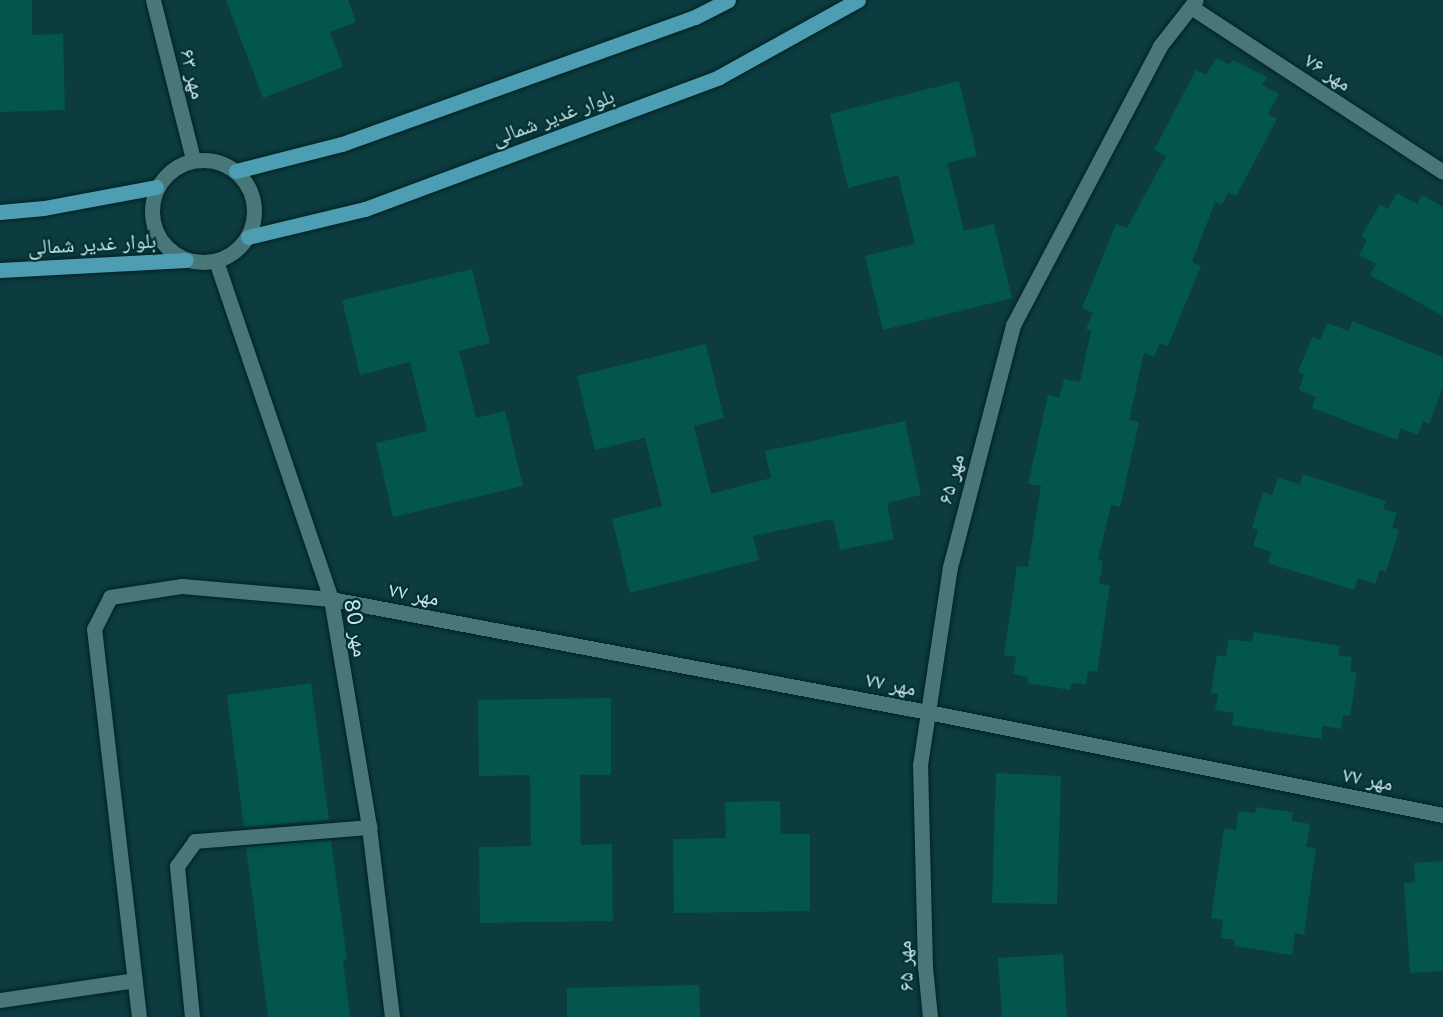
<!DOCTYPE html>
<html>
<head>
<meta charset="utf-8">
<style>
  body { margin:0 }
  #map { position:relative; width:1443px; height:1017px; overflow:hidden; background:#0c3c3f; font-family:Inter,"Noto Naskh Arabic",sans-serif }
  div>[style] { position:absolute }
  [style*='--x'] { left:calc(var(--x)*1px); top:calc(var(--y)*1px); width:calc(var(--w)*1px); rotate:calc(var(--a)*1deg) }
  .building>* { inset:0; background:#03564b }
  .roads { filter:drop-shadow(0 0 2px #002124) drop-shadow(0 0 2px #002124) }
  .minor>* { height:15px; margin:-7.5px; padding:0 7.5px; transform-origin:7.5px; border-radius:7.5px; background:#497679 }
  .minor>.ring { margin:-7.5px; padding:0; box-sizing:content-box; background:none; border:15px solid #497679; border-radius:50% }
  .major>* { height:15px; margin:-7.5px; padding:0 7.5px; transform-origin:7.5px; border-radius:7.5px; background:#4d9db3 }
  span { translate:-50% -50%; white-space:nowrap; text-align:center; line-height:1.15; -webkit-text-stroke:4.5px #003134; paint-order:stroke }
  .street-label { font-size:21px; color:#cee5e7 }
</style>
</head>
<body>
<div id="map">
  <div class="building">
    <div style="clip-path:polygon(0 0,32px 0,32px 35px,63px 34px,65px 110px,0 112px)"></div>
    <div style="clip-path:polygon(226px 0,348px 0,356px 22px,330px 32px,343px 67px,263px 98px)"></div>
    <div style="clip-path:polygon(1216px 58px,1230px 65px,1233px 60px,1267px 77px,1262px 85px,1279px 94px,1268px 114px,1277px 119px,1236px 196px,1228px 192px,1222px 205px,1215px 202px,1192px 262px,1201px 266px,1168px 346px,1160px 343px,1154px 357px,1144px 353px,1129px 420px,1139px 422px,1120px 507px,1111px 505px,1098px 560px,1103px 561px,1099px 584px,1110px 585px,1097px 672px,1088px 671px,1086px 685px,1072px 683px,1070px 690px,1027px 683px,1028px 677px,1013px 674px,1016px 657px,1004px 655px,1017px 566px,1028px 567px,1041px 486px,1028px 484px,1048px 395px,1059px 398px,1064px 379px,1080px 382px,1091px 331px,1086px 329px,1093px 313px,1082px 308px,1116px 224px,1127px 228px,1166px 156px,1154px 150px,1196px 70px,1206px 75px)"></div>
    <div style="clip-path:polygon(959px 81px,977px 156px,947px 163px,964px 231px,994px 224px,1012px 298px,883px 330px,865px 256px,915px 244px,898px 175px,848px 188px,830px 114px)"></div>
    <div style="clip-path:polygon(1397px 193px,1417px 204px,1422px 195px,1443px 207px,1443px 316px,1370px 275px,1376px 264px,1359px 255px,1367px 240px,1361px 237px,1380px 204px,1388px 209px)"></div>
    <div style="clip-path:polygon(472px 269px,490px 343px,459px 351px,476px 418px,505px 411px,523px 486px,393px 517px,376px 443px,427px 431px,410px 362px,360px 375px,342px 300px)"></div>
    <div style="clip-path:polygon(1352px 321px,1443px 357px,1443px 387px,1429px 424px,1423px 421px,1418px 435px,1401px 428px,1397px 440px,1312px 408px,1316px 397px,1299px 390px,1304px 375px,1298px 372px,1312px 337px,1320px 340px,1327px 323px,1349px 331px)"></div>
    <div style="clip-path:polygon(706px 344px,724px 418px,694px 426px,711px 494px,771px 478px,765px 451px,905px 421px,921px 495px,887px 503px,894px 539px,840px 550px,833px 519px,753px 536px,759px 560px,630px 593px,612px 519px,662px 506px,645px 438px,595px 450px,577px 376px)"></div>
    <div style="clip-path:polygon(1303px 474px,1386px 501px,1383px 509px,1397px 513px,1392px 527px,1399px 530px,1386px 572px,1380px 570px,1375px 584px,1358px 578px,1354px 590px,1268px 563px,1271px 552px,1253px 546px,1258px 530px,1252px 528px,1263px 492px,1272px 495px,1278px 478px,1300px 484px)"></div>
    <div style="clip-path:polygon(1254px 632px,1340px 646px,1338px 655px,1352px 657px,1350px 671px,1357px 673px,1350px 716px,1343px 715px,1341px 729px,1323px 726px,1321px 739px,1232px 725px,1234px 713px,1215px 710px,1218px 694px,1211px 693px,1217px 655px,1226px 657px,1229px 639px,1252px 642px)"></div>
    <div style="clip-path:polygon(311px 683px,329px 820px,244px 827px,227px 695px)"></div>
    <div style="clip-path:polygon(611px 698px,611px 775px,580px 775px,581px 845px,612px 844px,613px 921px,480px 923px,479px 847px,531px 846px,530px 775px,479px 776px,478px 700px)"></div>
    <div style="clip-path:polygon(996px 773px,1061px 776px,1057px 904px,992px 903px)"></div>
    <div style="clip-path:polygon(780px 801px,781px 834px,810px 834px,810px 911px,674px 913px,673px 839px,726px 838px,725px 802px)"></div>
    <div style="clip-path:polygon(1256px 807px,1293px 812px,1292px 821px,1310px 824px,1306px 847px,1316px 848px,1304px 935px,1295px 933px,1292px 955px,1234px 946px,1235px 940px,1221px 938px,1223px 920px,1211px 918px,1224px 829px,1236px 830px,1238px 811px,1255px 813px)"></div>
    <div style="clip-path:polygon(331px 840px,347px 960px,343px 960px,350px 1017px,268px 1017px,246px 847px)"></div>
    <div style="clip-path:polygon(1443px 861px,1443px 971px,1410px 973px,1404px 883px,1415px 882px,1414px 863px)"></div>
    <div style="clip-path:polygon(1063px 954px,1067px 1017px,1002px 1017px,998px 958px)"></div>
    <div style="clip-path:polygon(699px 985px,700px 1017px,567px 1017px,567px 988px)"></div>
  </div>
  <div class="roads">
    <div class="minor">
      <div style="--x:153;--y:0;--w:164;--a:75.9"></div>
      <div style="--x:1191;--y:7;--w:301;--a:33.2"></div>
      <div class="ring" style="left:152px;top:160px;width:87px;height:87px"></div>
      <div style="--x:216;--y:261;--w:357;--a:71.2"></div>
      <div style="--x:331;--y:599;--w:231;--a:80.5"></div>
      <div style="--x:369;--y:827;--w:191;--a:83.1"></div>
      <div style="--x:0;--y:1000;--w:136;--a:-8.4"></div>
      <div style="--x:139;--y:1017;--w:391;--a:-96.6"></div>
      <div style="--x:94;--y:629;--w:36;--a:-63"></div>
      <div style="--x:110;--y:597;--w:73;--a:-8.7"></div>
      <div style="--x:182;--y:586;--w:150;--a:5"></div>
      <div style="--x:331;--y:599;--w:608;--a:10.72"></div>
      <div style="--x:928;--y:712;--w:525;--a:11.31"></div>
      <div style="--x:192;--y:1017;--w:152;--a:-95.7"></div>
      <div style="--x:177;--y:866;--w:31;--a:-54"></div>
      <div style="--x:195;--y:841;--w:175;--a:-4.6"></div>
      <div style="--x:930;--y:1017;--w:50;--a:-95.7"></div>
      <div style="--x:925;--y:967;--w:202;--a:-91.4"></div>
      <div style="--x:920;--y:765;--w:200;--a:-81.4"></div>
      <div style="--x:950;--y:567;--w:250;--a:-75.4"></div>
      <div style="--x:1013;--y:325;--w:315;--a:-62.2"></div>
      <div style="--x:1160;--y:46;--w:58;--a:-52"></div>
    </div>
    <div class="major">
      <div style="--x:236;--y:171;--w:109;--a:-14.3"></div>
      <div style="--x:342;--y:144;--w:375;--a:-19.8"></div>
      <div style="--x:695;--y:17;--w:37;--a:-27"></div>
      <div style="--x:0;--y:212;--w:44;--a:-5.2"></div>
      <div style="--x:44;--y:208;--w:114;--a:-10.6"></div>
      <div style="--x:248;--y:237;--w:120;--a:-13.5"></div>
      <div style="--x:365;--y:209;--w:378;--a:-20.4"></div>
      <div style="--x:719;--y:77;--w:159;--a:-29"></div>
      <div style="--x:0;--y:270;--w:186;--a:-3.1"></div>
    </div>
  </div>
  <div class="street-label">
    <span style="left:1328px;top:72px;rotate:33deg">مهر ۷۶</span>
    <span style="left:193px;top:74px;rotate:76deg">مهر ۶۳</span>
    <span style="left:553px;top:117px;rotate:-20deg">بلوار غدیر شمالی</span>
    <span style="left:92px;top:244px;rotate:-3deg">بلوار غدیر شمالی</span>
    <span style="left:951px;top:479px;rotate:-75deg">مهر ۶۵</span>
    <span style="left:414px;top:594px;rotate:11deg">مهر ۷۷</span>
    <span style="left:356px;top:628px;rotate:80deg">مهر 80</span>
    <span style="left:891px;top:684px;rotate:11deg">مهر ۷۷</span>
    <span style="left:1368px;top:779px;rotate:11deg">مهر ۷۷</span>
    <span style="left:905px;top:966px;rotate:-93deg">مهر ۶۵</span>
  </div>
</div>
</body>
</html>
